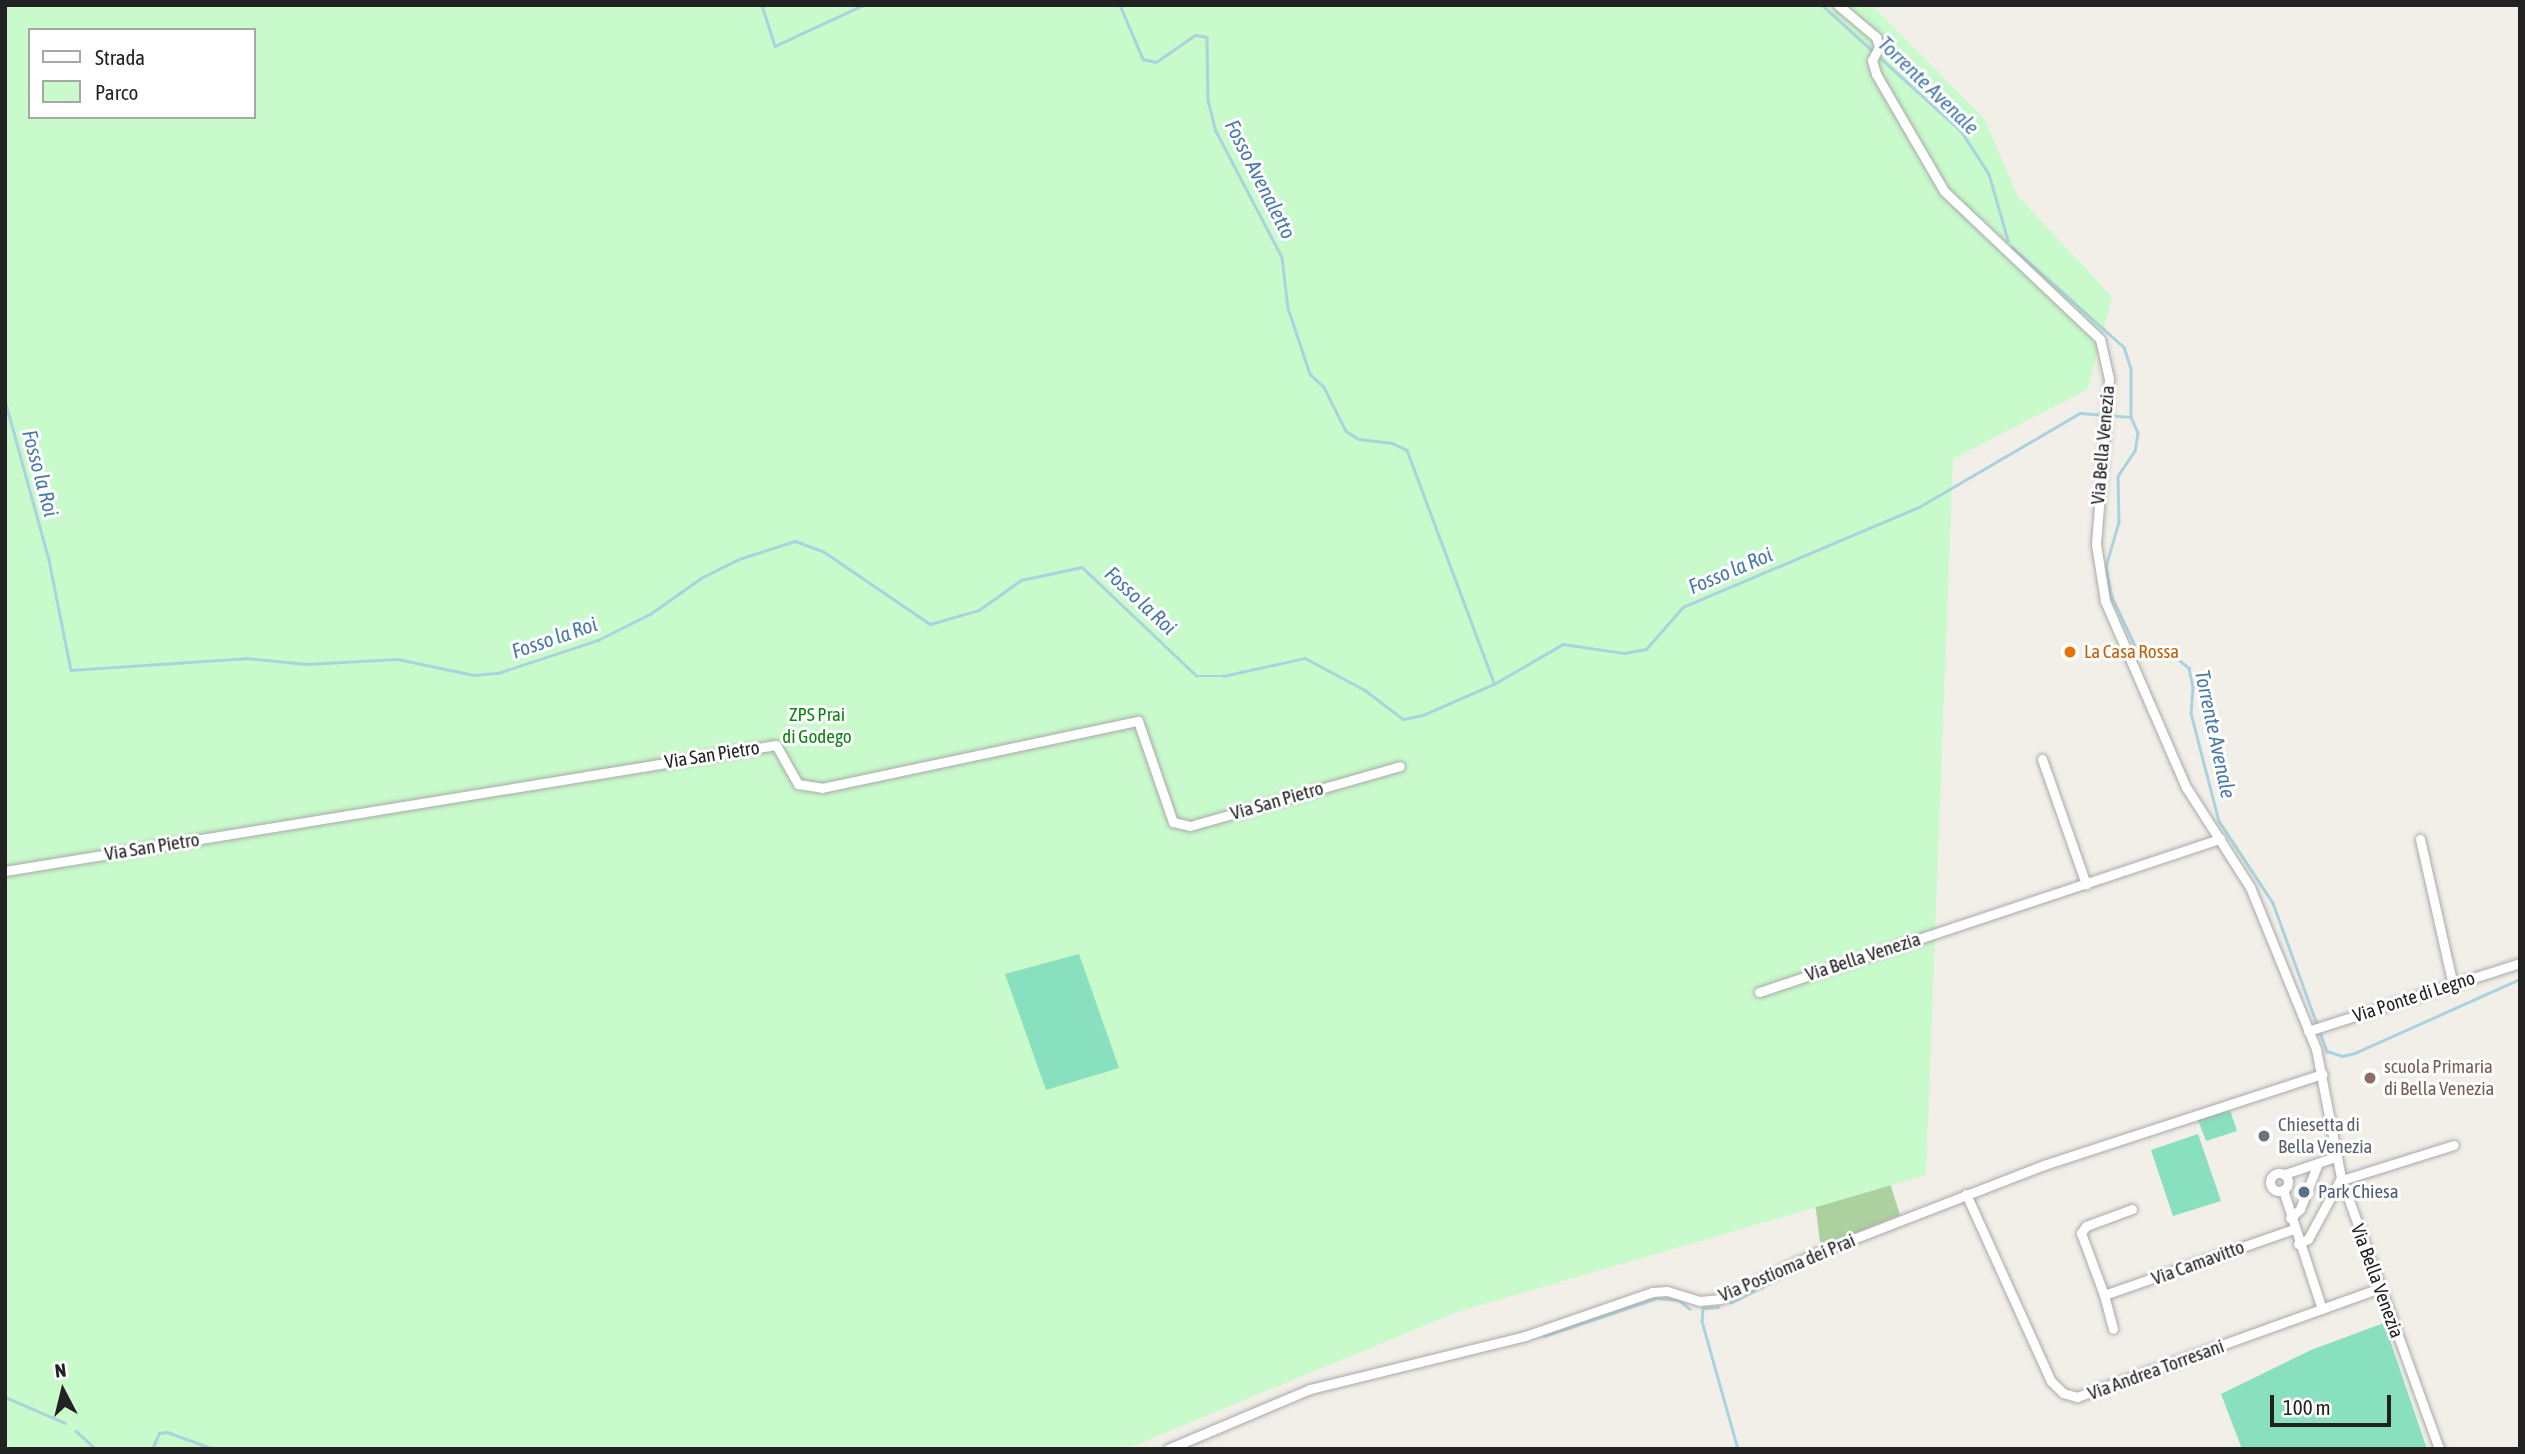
<!DOCTYPE html>
<html>
<head>
<meta charset="utf-8">
<style>
  body { margin:0 }
  #map { position:relative; width:2525px; height:1454px; overflow:hidden; background:#f2efe9; font-family:"Asap Condensed",sans-serif }
  div>[style] { position:absolute }
  [style*='--x'] { left:calc(var(--x)*1px); top:calc(var(--y)*1px); width:calc(var(--w)*1px); rotate:calc(var(--a)*1deg) }
  .forest>* { inset:0; background:#add19e }
  .park>* { inset:0; background:#c8facc }
  .pitch>* { inset:0; background:#88e0be }
  .stream>* { height:2.5px; margin:-1.25px; padding:0 1.25px; transform-origin:1.25px; border-radius:1.25px; background:#aad3df }
  .roads { filter:drop-shadow(0 0 2px #a9a9a9) drop-shadow(0 0 2px #a9a9a9) }
  .street>* { height:9px; margin:-4.5px; padding:0 4.5px; transform-origin:4.5px; border-radius:4.5px; background:#fff }
  .street>.ring { margin:-4.5px; padding:0; box-sizing:content-box; background:none; border:9px solid #fff; border-radius:50% }
  .dots>* { width:19px; height:19px; translate:-50% -50%; box-sizing:border-box; border:4px solid #fff; border-radius:50% }
  span { translate:-50% -50%; white-space:nowrap; text-align:center; line-height:1.15; -webkit-text-stroke:6px #fff; paint-order:stroke }
  .street-label { font-size:19px; color:#222 }
  .food-label { font-size:19px; color:#c56008 }
  .left { translate:0 -50%; text-align:left }
  .park-label { font-size:19px; color:#0c8416 }
  .education-label { font-size:19px; color:#785e54 }
  .worship-label { font-size:19px; color:#5b616d }
  .service-label { font-size:19px; color:#4e5e75 }
  .water-label { font-size:21px; color:#4a7aab; font-style:italic }
  .frame { position:absolute; inset:0; border:7px solid #222; pointer-events:none }
  .legend { position:absolute; left:28px; top:28px; width:228px; height:91px; box-sizing:border-box; background:#fff; border:2px solid #a7a7a7; margin:0; padding:9px 12px; list-style:none; font-size:21px; color:#222 }
  .legend li { display:flex; align-items:center; gap:14px; height:35px }
  .legend b { width:35px; border:2px solid #a7a7a7 }
  .north { position:absolute; left:28px; top:1356px; width:70px; height:70px; -webkit-text-stroke:5px #fff; paint-order:stroke; rotate:353deg; font-size:19px; font-weight:700; line-height:28px; text-align:center; color:#222 }
  .north::after { content:''; display:block; margin:auto; width:24px; height:32px; background:#222; clip-path:polygon(50% 0,100% 100%,50% 72%,0 100%) }
  .scale { position:absolute; left:2270px; top:1395px; width:121px; height:32px; box-sizing:border-box; border:4px solid #222; border-top:0; padding-left:9px; font-size:21px; line-height:24px; white-space:nowrap; color:#222; -webkit-text-stroke:5px #fff; paint-order:stroke }
</style>
</head>
<body>
<div id="map">
  <div class="forest">
    <div style="clip-path:polygon(1882px 1158px,1900px 1215px,1833px 1242px,1820px 1242px,1816px 1210px,1804px 1174px)"></div>
  </div>
  <div class="park">
    <div style="clip-path:polygon(evenodd,5px 5px,1872px 5px,1985px 120px,2017px 195px,2112px 297px,2088px 389px,1953px 459px,1926px 1175px,1457px 1312px,1126px 1449px,5px 1447px,5px 5px,30px 30px,254px 30px,254px 117px,30px 117px,30px 30px)"></div>
  </div>
  <div class="pitch">
    <div style="clip-path:polygon(1079px 954px,1119px 1068px,1046px 1090px,1005px 974px)"></div>
    <div style="clip-path:polygon(2230px 1110px,2237px 1131px,2206px 1141px,2198px 1120px)"></div>
    <div style="clip-path:polygon(2198px 1134px,2221px 1201px,2173px 1216px,2151px 1150px)"></div>
    <div style="clip-path:polygon(2384px 1323px,2427px 1449px,2242px 1449px,2221px 1394px,2311px 1350px)"></div>
  </div>
  <div class="stream">
    <div style="--x:762;--y:5;--w:43;--a:72.4"></div>
    <div style="--x:775;--y:46;--w:97;--a:-25"></div>
    <div style="--x:1120;--y:5;--w:59;--a:66.9"></div>
    <div style="--x:1143;--y:59;--w:13;--a:13"></div>
    <div style="--x:1156;--y:62;--w:47;--a:-34.7"></div>
    <div style="--x:1195;--y:35;--w:12;--a:9"></div>
    <div style="--x:1207;--y:37;--w:63;--a:89.1"></div>
    <div style="--x:1208;--y:100;--w:32;--a:76"></div>
    <div style="--x:1216;--y:131;--w:142;--a:62.4"></div>
    <div style="--x:1282;--y:257;--w:51;--a:83.3"></div>
    <div style="--x:1288;--y:308;--w:70;--a:71.6"></div>
    <div style="--x:1310;--y:374;--w:19;--a:43"></div>
    <div style="--x:1324;--y:387;--w:49;--a:63.4"></div>
    <div style="--x:1346;--y:431;--w:15;--a:32"></div>
    <div style="--x:1359;--y:439;--w:33;--a:7"></div>
    <div style="--x:1392;--y:443;--w:17;--a:25"></div>
    <div style="--x:1407;--y:450;--w:249;--a:69.5"></div>
    <div style="--x:1822;--y:5;--w:189;--a:42.2"></div>
    <div style="--x:1962;--y:132;--w:50;--a:57.3"></div>
    <div style="--x:1989;--y:174;--w:69;--a:73.9"></div>
    <div style="--x:2012;--y:247;--w:150;--a:41.8"></div>
    <div style="--x:2124;--y:347;--w:23;--a:72"></div>
    <div style="--x:2131;--y:369;--w:48;--a:90"></div>
    <div style="--x:2131;--y:417;--w:17;--a:66"></div>
    <div style="--x:2138;--y:433;--w:18;--a:99"></div>
    <div style="--x:2135;--y:451;--w:30;--a:124"></div>
    <div style="--x:2118;--y:476;--w:46;--a:88.8"></div>
    <div style="--x:2119;--y:522;--w:47;--a:106.1"></div>
    <div style="--x:2106;--y:567;--w:31;--a:79"></div>
    <div style="--x:2112;--y:597;--w:59;--a:64.7"></div>
    <div style="--x:2137;--y:650;--w:36;--a:8"></div>
    <div style="--x:2173;--y:655;--w:21;--a:39"></div>
    <div style="--x:2189;--y:668;--w:19;--a:78"></div>
    <div style="--x:2193;--y:687;--w:26;--a:94"></div>
    <div style="--x:2191;--y:713;--w:112;--a:75.5"></div>
    <div style="--x:2219;--y:821;--w:98;--a:56.6"></div>
    <div style="--x:2273;--y:903;--w:158;--a:70"></div>
    <div style="--x:2327;--y:1051;--w:16;--a:18"></div>
    <div style="--x:2342;--y:1056;--w:13;--a:-13"></div>
    <div style="--x:2355;--y:1053;--w:181;--a:-24.2"></div>
    <div style="--x:5;--y:400;--w:166;--a:74.6"></div>
    <div style="--x:49;--y:560;--w:112;--a:78.7"></div>
    <div style="--x:71;--y:670;--w:174;--a:-3.9"></div>
    <div style="--x:245;--y:658;--w:61;--a:5.6"></div>
    <div style="--x:306;--y:664;--w:92;--a:-3.1"></div>
    <div style="--x:398;--y:659;--w:78;--a:11.9"></div>
    <div style="--x:474;--y:675;--w:24;--a:-5"></div>
    <div style="--x:498;--y:673;--w:105;--a:-18.3"></div>
    <div style="--x:598;--y:640;--w:58;--a:-26.6"></div>
    <div style="--x:650;--y:614;--w:62;--a:-35.2"></div>
    <div style="--x:701;--y:578;--w:42;--a:-26.6"></div>
    <div style="--x:739;--y:559;--w:59;--a:-17.8"></div>
    <div style="--x:795;--y:541;--w:30;--a:20"></div>
    <div style="--x:823;--y:551;--w:130;--a:34.3"></div>
    <div style="--x:930;--y:624;--w:51;--a:-15.9"></div>
    <div style="--x:979;--y:610;--w:52;--a:-35.5"></div>
    <div style="--x:1021;--y:580;--w:62;--a:-12"></div>
    <div style="--x:1082;--y:567;--w:158;--a:43.5"></div>
    <div style="--x:1197;--y:676;--w:26;--a:0"></div>
    <div style="--x:1223;--y:676;--w:84;--a:-12.4"></div>
    <div style="--x:1305;--y:658;--w:68;--a:28.1"></div>
    <div style="--x:1365;--y:690;--w:48;--a:37.3"></div>
    <div style="--x:1403;--y:719;--w:20;--a:-11"></div>
    <div style="--x:1423;--y:715;--w:77;--a:-23.6"></div>
    <div style="--x:1494;--y:684;--w:80;--a:-30.1"></div>
    <div style="--x:1563;--y:644;--w:62;--a:8.4"></div>
    <div style="--x:1624;--y:653;--w:22;--a:-10"></div>
    <div style="--x:1646;--y:649;--w:56;--a:-48.6"></div>
    <div style="--x:1683;--y:607;--w:256;--a:-23"></div>
    <div style="--x:1919;--y:507;--w:186;--a:-30.3"></div>
    <div style="--x:2080;--y:413;--w:51;--a:4.5"></div>
    <div style="--x:1833;--y:1253;--w:17;--a:-25"></div>
    <div style="--x:1730;--y:1303;--w:98;--a:-26.6"></div>
    <div style="--x:1703;--y:1308;--w:13;--a:94"></div>
    <div style="--x:1702;--y:1321;--w:133;--a:74.3"></div>
    <div style="--x:1704;--y:1308;--w:14;--a:-4"></div>
    <div style="--x:1544;--y:1336;--w:119;--a:-18.6"></div>
    <div style="--x:1657;--y:1298;--w:22;--a:5"></div>
    <div style="--x:1679;--y:1300;--w:14;--a:39"></div>
    <div style="--x:5;--y:1397;--w:65;--a:23.4"></div>
    <div style="--x:76;--y:1431;--w:27;--a:42"></div>
    <div style="--x:152;--y:1449;--w:17;--a:-66"></div>
    <div style="--x:159;--y:1433;--w:8;--a:-7"></div>
    <div style="--x:167;--y:1432;--w:50;--a:19.9"></div>
  </div>
  <div class="roads">
    <div class="street">
      <div style="--x:1838;--y:5;--w:50;--a:40.1"></div>
      <div style="--x:1876;--y:37;--w:10;--a:73"></div>
      <div style="--x:1879;--y:47;--w:15;--a:118"></div>
      <div style="--x:1872;--y:60;--w:15;--a:74"></div>
      <div style="--x:1876;--y:74;--w:135;--a:59.8"></div>
      <div style="--x:1944;--y:191;--w:215;--a:43.5"></div>
      <div style="--x:2100;--y:339;--w:41;--a:77.3"></div>
      <div style="--x:2109;--y:379;--w:166;--a:94.5"></div>
      <div style="--x:2096;--y:544;--w:58;--a:81"></div>
      <div style="--x:2105;--y:601;--w:203;--a:66.5"></div>
      <div style="--x:2186;--y:787;--w:119;--a:57.4"></div>
      <div style="--x:2250;--y:887;--w:175;--a:67.8"></div>
      <div style="--x:2316;--y:1049;--w:131;--a:79"></div>
      <div style="--x:2341;--y:1178;--w:288;--a:70.1"></div>
      <div style="--x:2042;--y:759;--w:133;--a:70.6"></div>
      <div style="--x:2420;--y:839;--w:151;--a:77.3"></div>
      <div style="--x:5;--y:871;--w:781;--a:-9.28"></div>
      <div style="--x:776;--y:745;--w:45;--a:60.6"></div>
      <div style="--x:798;--y:784;--w:24;--a:9"></div>
      <div style="--x:822;--y:788;--w:323;--a:-12"></div>
      <div style="--x:1138;--y:721;--w:107;--a:70.9"></div>
      <div style="--x:1173;--y:822;--w:17;--a:13"></div>
      <div style="--x:1190;--y:826;--w:218;--a:-15.9"></div>
      <div style="--x:1759;--y:992;--w:486;--a:-18.4"></div>
      <div style="--x:2308;--y:1031;--w:223;--a:-17.8"></div>
      <div class="ring" style="left:2270px;top:1173px;width:9px;height:9px"></div>
      <div style="--x:2285;--y:1174;--w:53;--a:-18.8"></div>
      <div style="--x:2342;--y:1180;--w:117;--a:-17.4"></div>
      <div style="--x:2283;--y:1190;--w:125;--a:71.9"></div>
      <div style="--x:1966;--y:1194;--w:205;--a:65.6"></div>
      <div style="--x:2051;--y:1381;--w:17;--a:45"></div>
      <div style="--x:2063;--y:1393;--w:15;--a:16"></div>
      <div style="--x:2077;--y:1397;--w:321;--a:-19.8"></div>
      <div style="--x:2132;--y:1209;--w:49;--a:159.7"></div>
      <div style="--x:2086;--y:1226;--w:9;--a:126"></div>
      <div style="--x:2081;--y:1233;--w:66;--a:69.6"></div>
      <div style="--x:2104;--y:1295;--w:200;--a:-19.2"></div>
      <div style="--x:2290;--y:1218;--w:13;--a:-42"></div>
      <div style="--x:2300;--y:1209;--w:49;--a:-68.6"></div>
      <div style="--x:2298;--y:1244;--w:11;--a:-27"></div>
      <div style="--x:2308;--y:1239;--w:69;--a:-61.6"></div>
      <div style="--x:2104;--y:1295;--w:35;--a:75"></div>
      <div style="--x:1168;--y:1449;--w:154;--a:-22.9"></div>
      <div style="--x:1310;--y:1389;--w:221;--a:-13.8"></div>
      <div style="--x:1525;--y:1336;--w:134;--a:-19.1"></div>
      <div style="--x:1652;--y:1292;--w:15;--a:-4"></div>
      <div style="--x:1667;--y:1291;--w:34;--a:17"></div>
      <div style="--x:1700;--y:1301;--w:20;--a:-6"></div>
      <div style="--x:1720;--y:1299;--w:107;--a:-25.4"></div>
      <div style="--x:1817;--y:1253;--w:243;--a:-21.2"></div>
      <div style="--x:2044;--y:1165;--w:293;--a:-18.1"></div>
    </div>
  </div>
  <div class="dots">
    <div style="left:2070px;top:652px;background:#e8710a"></div>
    <div style="left:2370px;top:1078px;background:#8d6e63"></div>
    <div style="left:2264px;top:1136px;background:#6b7280"></div>
    <div style="left:2304px;top:1192px;background:#5c6f8a"></div>
  </div>
  <div class="street-label">
    <span style="left:2103px;top:445px;rotate:-85deg">Via Bella Venezia</span>
    <span style="left:712px;top:755px;rotate:-9deg">Via San Pietro</span>
    <span style="left:1277px;top:801px;rotate:-16deg">Via San Pietro</span>
    <span style="left:152px;top:847px;rotate:-9deg">Via San Pietro</span>
    <span style="left:1863px;top:957px;rotate:-18deg">Via Bella Venezia</span>
    <span style="left:2414px;top:997px;rotate:-18deg">Via Ponte di Legno</span>
    <span style="left:2198px;top:1263px;rotate:-20deg">Via Camavitto</span>
    <span style="left:1787px;top:1268px;rotate:-23deg">Via Postioma dei Prai</span>
    <span style="left:2377px;top:1281px;rotate:70deg">Via Bella Venezia</span>
    <span style="left:2156px;top:1370px;rotate:-20deg">Via Andrea Torresani</span>
  </div>
  <div class="food-label">
    <span class="left" style="left:2084px;top:652px">La Casa Rossa</span>
  </div>
  <div class="park-label">
    <span style="left:817px;top:726px">ZPS Prai<br>di Godego</span>
  </div>
  <div class="education-label">
    <span class="left" style="left:2384px;top:1078px">scuola Primaria<br>di Bella Venezia</span>
  </div>
  <div class="worship-label">
    <span class="left" style="left:2278px;top:1136px">Chiesetta di<br>Bella Venezia</span>
  </div>
  <div class="service-label">
    <span class="left" style="left:2318px;top:1192px">Park Chiesa</span>
  </div>
  <div class="water-label">
    <span style="left:1929px;top:85px;rotate:44deg">Torrente Avenale</span>
    <span style="left:1261px;top:179px;rotate:63deg">Fosso Avenaletto</span>
    <span style="left:41px;top:473px;rotate:75deg">Fosso la Roi</span>
    <span style="left:1730px;top:570px;rotate:-23deg">Fosso la Roi</span>
    <span style="left:1141px;top:600px;rotate:43deg">Fosso la Roi</span>
    <span style="left:554px;top:637px;rotate:-19deg">Fosso la Roi</span>
    <span style="left:2216px;top:734px;rotate:78deg">Torrente Avenale</span>
  </div>
  <div class="frame"></div>
  <ul class="legend">
  <li><b style="height:9px;background:#fff"></b>Strada</li>
  <li><b style="height:19px;background:#c8facc"></b>Parco</li>
  </ul>
  <div class="north">N</div>
  <div class="scale">100 m</div>
</div>
</body>
</html>
